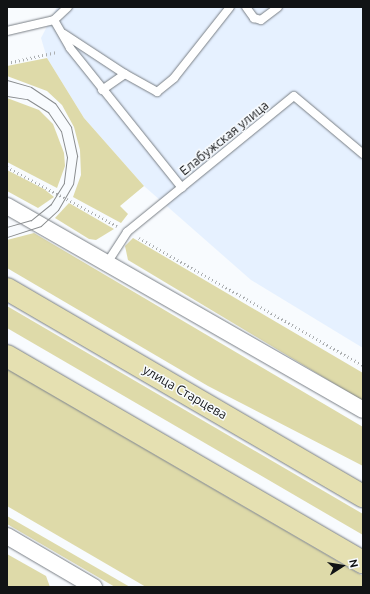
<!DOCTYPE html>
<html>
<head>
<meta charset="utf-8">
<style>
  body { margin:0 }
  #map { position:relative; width:370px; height:594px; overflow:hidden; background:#f8fbfe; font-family:Ubuntu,sans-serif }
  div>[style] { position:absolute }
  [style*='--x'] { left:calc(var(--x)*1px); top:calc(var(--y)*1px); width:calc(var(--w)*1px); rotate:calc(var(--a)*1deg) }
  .built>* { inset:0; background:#e6f1ff }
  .green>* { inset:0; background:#dedaa9 }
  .path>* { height:2.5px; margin-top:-1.25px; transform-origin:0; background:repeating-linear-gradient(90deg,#acafb1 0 1px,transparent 0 4px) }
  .roads { filter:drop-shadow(0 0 1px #797f85) drop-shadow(0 0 1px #797f85) }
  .lane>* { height:8px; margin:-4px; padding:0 4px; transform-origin:4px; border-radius:4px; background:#fff }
  .street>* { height:16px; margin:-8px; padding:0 8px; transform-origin:8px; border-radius:8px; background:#fff }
  .primary>* { height:22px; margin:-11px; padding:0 11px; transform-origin:11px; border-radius:11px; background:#e5e0b1 }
  .tram>* { height:1px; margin:-0.5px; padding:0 0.5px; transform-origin:0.5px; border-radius:0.5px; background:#898c8e }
  span { translate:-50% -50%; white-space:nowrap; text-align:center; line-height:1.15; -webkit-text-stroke:3px #f8fbfe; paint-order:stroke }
  .street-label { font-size:13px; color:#111315 }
  .frame { position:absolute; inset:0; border:8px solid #111315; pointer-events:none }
  .north { position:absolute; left:322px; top:546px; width:40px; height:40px; -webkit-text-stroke:3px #f8fbfe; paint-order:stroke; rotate:78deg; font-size:11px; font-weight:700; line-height:16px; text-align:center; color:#111315 }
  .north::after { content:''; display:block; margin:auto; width:14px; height:18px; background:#111315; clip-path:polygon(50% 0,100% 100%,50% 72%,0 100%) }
</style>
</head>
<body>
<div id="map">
  <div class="built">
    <div style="clip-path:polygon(57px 7px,363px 7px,363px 348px,251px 280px,144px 186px,84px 118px,47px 58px,41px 38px)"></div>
  </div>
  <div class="green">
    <div style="clip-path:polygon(47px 58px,84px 118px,144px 186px,120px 206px,128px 214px,121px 223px,73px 197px,81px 175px,80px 150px,74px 127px,62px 105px,47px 91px,7px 76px,7px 66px)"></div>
    <div style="clip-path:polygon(7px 98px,39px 110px,53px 124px,64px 153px,65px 166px,57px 188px,7px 162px)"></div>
    <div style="clip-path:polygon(7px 170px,44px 189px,54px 197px,38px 208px,7px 191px)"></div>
    <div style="clip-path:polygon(69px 203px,114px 229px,96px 240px,89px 239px,55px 218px)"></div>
    <div style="clip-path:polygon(34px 233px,363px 427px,363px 466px,208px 386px,7px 268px,7px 240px)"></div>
    <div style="clip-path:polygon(133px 238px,363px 373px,363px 401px,128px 260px,125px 246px)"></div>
    <div style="clip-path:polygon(7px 306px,363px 514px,363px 535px,7px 328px)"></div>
    <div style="clip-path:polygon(7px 369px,363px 576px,363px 587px,146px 587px,7px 506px)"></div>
    <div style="clip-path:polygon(7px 516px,130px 587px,115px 587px,7px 524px)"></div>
    <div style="clip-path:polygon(7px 554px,46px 576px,50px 587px,7px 587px)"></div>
  </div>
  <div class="path">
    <div style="--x:7;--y:63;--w:51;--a:-12.4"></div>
    <div style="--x:7;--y:167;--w:125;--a:28.2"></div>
    <div style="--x:139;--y:238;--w:257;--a:29.6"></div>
  </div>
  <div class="roads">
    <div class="lane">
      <div style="--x:246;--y:7;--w:14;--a:54"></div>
      <div style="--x:254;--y:18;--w:7;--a:16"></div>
      <div style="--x:261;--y:20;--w:21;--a:-37"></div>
      <div style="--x:54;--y:20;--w:32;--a:60"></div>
      <div style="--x:70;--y:48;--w:179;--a:51.3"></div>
      <div style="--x:7;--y:31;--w:48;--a:-13.2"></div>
      <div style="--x:54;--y:20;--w:19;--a:-43"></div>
      <div style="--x:64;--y:34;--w:73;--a:33.3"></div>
      <div style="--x:102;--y:90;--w:28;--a:-35"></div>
      <div style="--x:125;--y:74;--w:37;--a:29"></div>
      <div style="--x:157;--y:92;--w:22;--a:-39"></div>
      <div style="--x:174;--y:78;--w:90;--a:-51.7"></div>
      <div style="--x:107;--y:263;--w:37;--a:-57"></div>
      <div style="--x:127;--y:232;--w:215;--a:-39.2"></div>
      <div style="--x:294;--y:96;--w:90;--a:40"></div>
    </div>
    <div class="street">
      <div style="--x:7;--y:206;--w:410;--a:29.8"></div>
      <div style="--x:7;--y:536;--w:101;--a:30.4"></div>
    </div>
    <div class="primary">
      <div style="--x:7;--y:289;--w:412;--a:30.2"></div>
      <div style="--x:7;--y:356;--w:411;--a:30.1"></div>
    </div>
  </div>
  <div class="tram">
    <div style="--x:7;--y:80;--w:25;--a:16"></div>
    <div style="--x:31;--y:87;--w:29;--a:34"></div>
    <div style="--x:55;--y:103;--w:29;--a:56"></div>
    <div style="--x:71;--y:127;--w:30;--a:78"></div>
    <div style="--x:77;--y:156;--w:28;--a:98"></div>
    <div style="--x:73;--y:184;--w:30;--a:120"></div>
    <div style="--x:58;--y:210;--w:23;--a:137"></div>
    <div style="--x:41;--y:226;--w:36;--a:162"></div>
    <div style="--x:7;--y:96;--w:20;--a:9"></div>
    <div style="--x:27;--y:99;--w:25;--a:32"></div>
    <div style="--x:48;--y:112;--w:23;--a:56"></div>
    <div style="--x:61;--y:131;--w:27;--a:77"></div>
    <div style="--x:67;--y:157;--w:26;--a:97"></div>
    <div style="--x:64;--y:183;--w:25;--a:122"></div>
    <div style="--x:51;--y:204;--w:26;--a:141"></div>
    <div style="--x:31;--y:220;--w:25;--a:164"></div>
  </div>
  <div class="street-label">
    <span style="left:224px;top:138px;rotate:-39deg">Елабужская улица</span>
    <span style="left:185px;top:392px;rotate:30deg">улица Старцева</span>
  </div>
  <div class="frame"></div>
  <div class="north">N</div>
</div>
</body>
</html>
